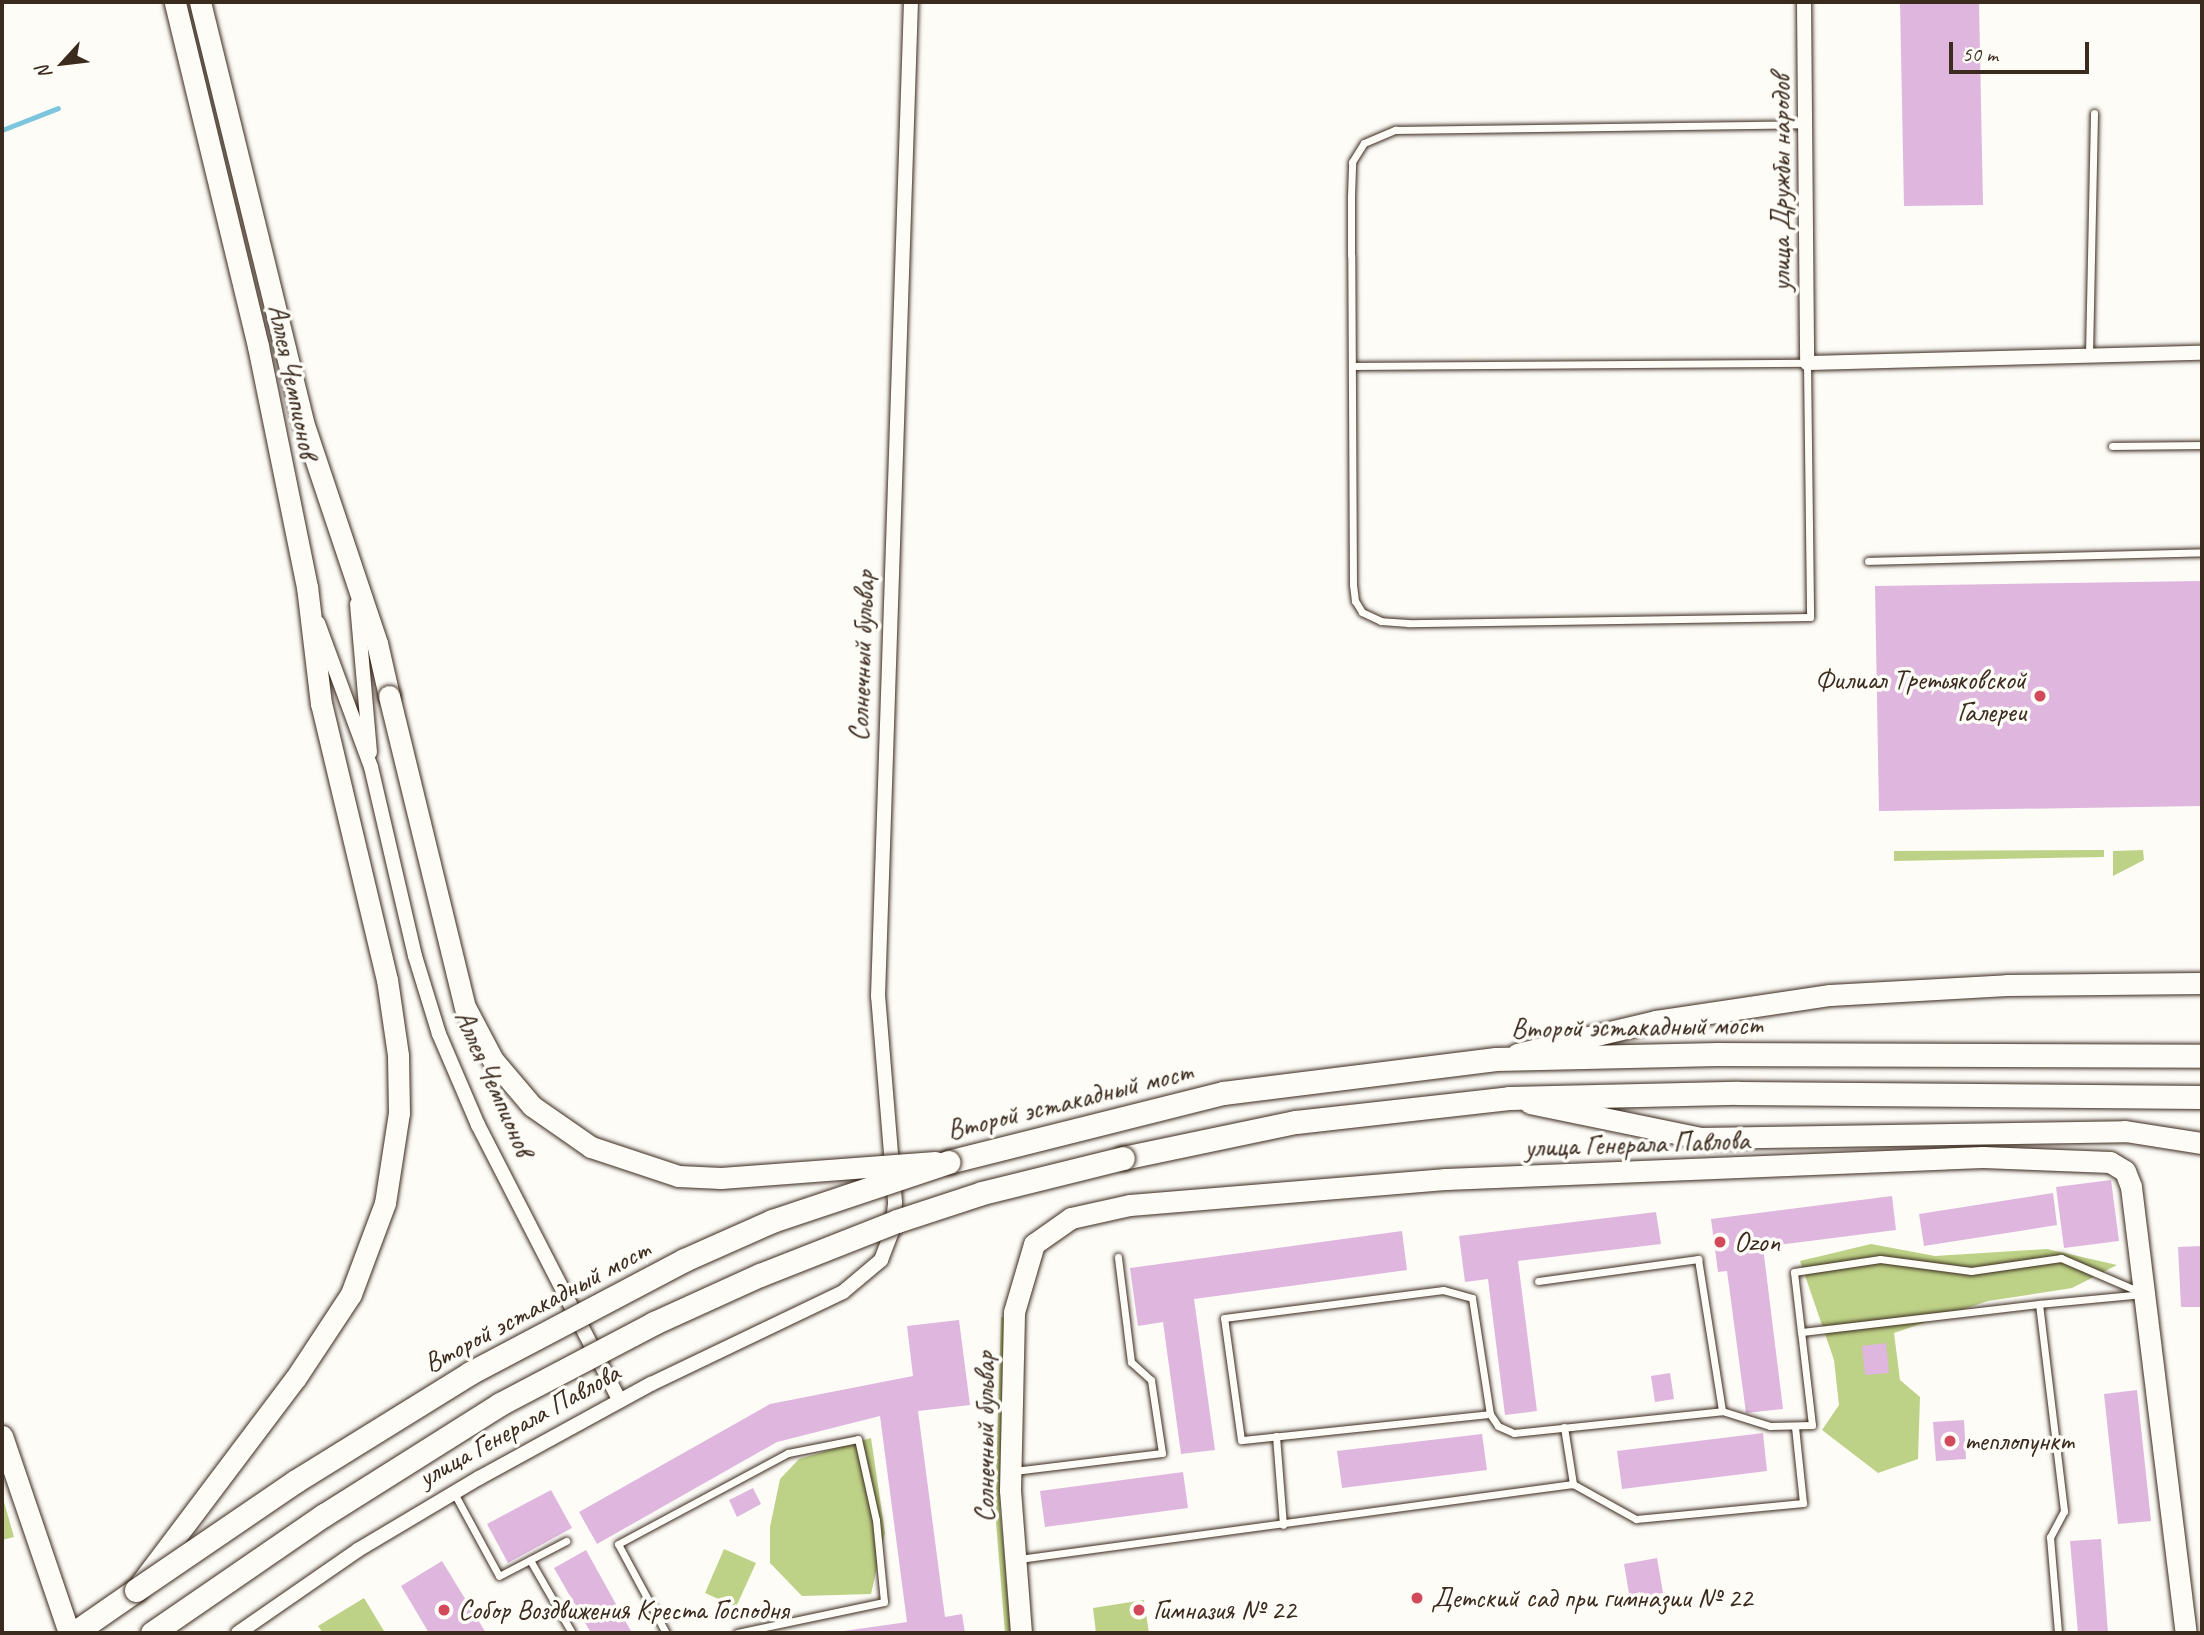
<!DOCTYPE html>
<html>
<head>
<meta charset="utf-8">
<style>
  body { margin:0 }
  #map { position:relative; width:2204px; height:1635px; overflow:hidden; background:#fdfcf7; font-family:Caveat,sans-serif }
  div>[style] { position:absolute }
  [style*='--x'] { left:calc(var(--x)*1px); top:calc(var(--y)*1px); width:calc(var(--w)*1px); rotate:calc(var(--a)*1deg) }
  .green>* { inset:0; background:#bed287 }
  .stream>* { height:5px; margin:-2.5px; padding:0 2.5px; transform-origin:2.5px; border-radius:2.5px; background:#7dc5dd }
  .building>* { inset:0; background:#deb6de }
  .roads { filter:drop-shadow(0 0 2px #3b2a1e) drop-shadow(0 0 2px #3b2a1e) }
  .lane>* { height:7px; margin:-3.5px; padding:0 3.5px; transform-origin:3.5px; border-radius:3.5px; background:#fdfcf7 }
  .street>* { height:14px; margin:-7px; padding:0 7px; transform-origin:7px; border-radius:7px; background:#fdfcf7 }
  .secondary>* { height:21px; margin:-10.5px; padding:0 10.5px; transform-origin:10.5px; border-radius:10.5px; background:#fdfcf7 }
  .primary>* { height:23px; margin:-11.5px; padding:0 11.5px; transform-origin:11.5px; border-radius:11.5px; background:#fdfcf7 }
  .bridges { filter:drop-shadow(0 0 2px #3b2a1e) drop-shadow(0 0 2px #3b2a1e) }
  .secondary-bridge>* { height:21px; margin:-10.5px; padding:0 10.5px; transform-origin:10.5px; border-radius:10.5px; background:#fdfcf7 }
  .primary-bridge>* { height:23px; margin:-11.5px; padding:0 11.5px; transform-origin:11.5px; border-radius:11.5px; background:#fdfcf7 }
  .dots>* { width:19px; height:19px; translate:-50% -50%; box-sizing:border-box; border:4px solid #fdfcf7; border-radius:50% }
  span { translate:-50% -50%; white-space:nowrap; text-align:center; line-height:1.15; -webkit-text-stroke:7px #fdfcf7; paint-order:stroke }
  .street-label { font-size:28px; color:#3b2a1e }
  .poi-label { font-size:28px; color:#3b2a1e }
  .right { translate:-100% -50%; text-align:right }
  .left { translate:0 -50%; text-align:left }
  .frame { position:absolute; inset:0; border:4px solid #3b2a1e; pointer-events:none }
  .north { position:absolute; left:28px; top:28px; width:70px; height:70px; -webkit-text-stroke:5px #fdfcf7; paint-order:stroke; rotate:243deg; font-size:19px; font-weight:700; line-height:28px; text-align:center; color:#3b2a1e }
  .north::after { content:''; display:block; margin:auto; width:24px; height:32px; background:#3b2a1e; clip-path:polygon(50% 0,100% 100%,50% 72%,0 100%) }
  .scale { position:absolute; left:1949px; top:42px; width:140px; height:32px; box-sizing:border-box; border:4px solid #3b2a1e; border-top:0; padding-left:9px; font-size:21px; line-height:24px; white-space:nowrap; color:#3b2a1e; -webkit-text-stroke:5px #fdfcf7; paint-order:stroke }
</style>
</head>
<body>
<div id="map">
  <div class="green">
    <div style="clip-path:polygon(2104px 850px,2104px 857px,1894px 861px,1894px 851px)"></div>
    <div style="clip-path:polygon(2143px 850px,2144px 860px,2113px 876px,2113px 851px)"></div>
    <div style="clip-path:polygon(1871px 1244px,1935px 1256px,2047px 1249px,2117px 1265px,2072px 1288px,1988px 1301px,1894px 1333px,1900px 1380px,1920px 1397px,1918px 1459px,1878px 1473px,1822px 1430px,1839px 1405px,1834px 1360px,1800px 1261px)"></div>
    <div style="clip-path:polygon(1001px 1317px,1006px 1317px,1000px 1509px,1011px 1633px,1005px 1633px,995px 1510px)"></div>
    <div style="clip-path:polygon(871px 1438px,885px 1533px,871px 1594px,802px 1596px,770px 1563px,770px 1527px,780px 1479px,799px 1459px)"></div>
    <div style="clip-path:polygon(2px 1495px,14px 1537px,2px 1540px)"></div>
    <div style="clip-path:polygon(724px 1549px,756px 1563px,736px 1607px,705px 1593px)"></div>
    <div style="clip-path:polygon(364px 1598px,384px 1631px,323px 1633px,318px 1626px)"></div>
    <div style="clip-path:polygon(1144px 1600px,1149px 1633px,1096px 1633px,1093px 1608px)"></div>
  </div>
  <div class="stream">
    <div style="--x:2;--y:130;--w:60;--a:-21.4"></div>
  </div>
  <div class="building">
    <div style="clip-path:polygon(1900px 2px,1979px 2px,1983px 205px,1904px 206px)"></div>
    <div style="clip-path:polygon(2202px 581px,2202px 806px,1879px 811px,1875px 586px)"></div>
    <div style="clip-path:polygon(2111px 1180px,2119px 1241px,2064px 1248px,2056px 1187px)"></div>
    <div style="clip-path:polygon(2053px 1193px,2057px 1225px,1924px 1246px,1919px 1214px)"></div>
    <div style="clip-path:polygon(1892px 1196px,1896px 1230px,1763px 1247px,1783px 1409px,1746px 1413px,1727px 1271px,1718px 1272px,1711px 1219px)"></div>
    <div style="clip-path:polygon(1656px 1212px,1661px 1244px,1518px 1261px,1537px 1411px,1505px 1415px,1488px 1279px,1465px 1282px,1459px 1236px)"></div>
    <div style="clip-path:polygon(1402px 1231px,1407px 1270px,1194px 1299px,1215px 1450px,1181px 1454px,1163px 1322px,1138px 1326px,1130px 1268px)"></div>
    <div style="clip-path:polygon(2202px 1246px,2202px 1307px,2181px 1307px,2178px 1247px)"></div>
    <div style="clip-path:polygon(959px 1320px,970px 1405px,918px 1411px,945px 1617px,962px 1614px,965px 1633px,830px 1633px,907px 1622px,880px 1416px,777px 1442px,597px 1544px,579px 1512px,770px 1404px,913px 1376px,907px 1326px)"></div>
    <div style="clip-path:polygon(1886px 1343px,1889px 1373px,1865px 1375px,1862px 1346px)"></div>
    <div style="clip-path:polygon(1670px 1373px,1674px 1399px,1655px 1402px,1651px 1376px)"></div>
    <div style="clip-path:polygon(2137px 1390px,2151px 1521px,2118px 1524px,2104px 1394px)"></div>
    <div style="clip-path:polygon(1964px 1420px,1966px 1459px,1936px 1461px,1933px 1422px)"></div>
    <div style="clip-path:polygon(1763px 1433px,1767px 1471px,1622px 1489px,1617px 1451px)"></div>
    <div style="clip-path:polygon(1482px 1434px,1487px 1470px,1342px 1488px,1337px 1451px)"></div>
    <div style="clip-path:polygon(1183px 1472px,1188px 1508px,1045px 1527px,1040px 1491px)"></div>
    <div style="clip-path:polygon(753px 1488px,761px 1504px,737px 1517px,729px 1500px)"></div>
    <div style="clip-path:polygon(551px 1490px,572px 1528px,508px 1563px,487px 1524px)"></div>
    <div style="clip-path:polygon(2101px 1539px,2108px 1633px,2078px 1633px,2070px 1541px)"></div>
    <div style="clip-path:polygon(586px 1550px,632px 1633px,591px 1633px,554px 1568px)"></div>
    <div style="clip-path:polygon(1657px 1558px,1663px 1593px,1630px 1599px,1624px 1564px)"></div>
    <div style="clip-path:polygon(442px 1561px,486px 1633px,429px 1633px,401px 1586px)"></div>
  </div>
  <div class="roads">
    <div class="lane">
      <div style="--x:2089;--y:353;--w:240;--a:-88.8"></div>
      <div style="--x:1352;--y:366;--w:455;--a:-0.4"></div>
      <div style="--x:1807;--y:363;--w:254;--a:89.3"></div>
      <div style="--x:1810;--y:617;--w:402;--a:179.1"></div>
      <div style="--x:1408;--y:623;--w:27;--a:-176"></div>
      <div style="--x:1381;--y:621;--w:21;--a:-155"></div>
      <div style="--x:1362;--y:612;--w:13;--a:-122"></div>
      <div style="--x:1355;--y:601;--w:16;--a:-97"></div>
      <div style="--x:1353;--y:585;--w:330;--a:-90.3"></div>
      <div style="--x:1351;--y:255;--w:59;--a:-90"></div>
      <div style="--x:1351;--y:196;--w:34;--a:-88"></div>
      <div style="--x:1352;--y:162;--w:22;--a:-58"></div>
      <div style="--x:1364;--y:143;--w:34;--a:-23"></div>
      <div style="--x:1395;--y:130;--w:410;--a:-0.8"></div>
      <div style="--x:2112;--y:446;--w:90;--a:-0.6"></div>
      <div style="--x:1868;--y:561;--w:334;--a:-1.5"></div>
      <div style="--x:1538;--y:1281;--w:162;--a:-7.8"></div>
      <div style="--x:1698;--y:1259;--w:154;--a:81"></div>
      <div style="--x:2039;--y:1304;--w:104;--a:-5.5"></div>
      <div style="--x:1801;--y:1332;--w:60;--a:-96.7"></div>
      <div style="--x:1794;--y:1272;--w:87;--a:-8.6"></div>
      <div style="--x:1880;--y:1259;--w:92;--a:7.5"></div>
      <div style="--x:1971;--y:1271;--w:91;--a:-8.2"></div>
      <div style="--x:2061;--y:1258;--w:86;--a:23.3"></div>
      <div style="--x:1490;--y:1414;--w:250;--a:174"></div>
      <div style="--x:1241;--y:1440;--w:123;--a:-97.9"></div>
      <div style="--x:1224;--y:1318;--w:221;--a:-7.3"></div>
      <div style="--x:1443;--y:1290;--w:30;--a:15"></div>
      <div style="--x:1472;--y:1298;--w:117;--a:81.2"></div>
      <div style="--x:1490;--y:1414;--w:14;--a:56"></div>
      <div style="--x:1498;--y:1426;--w:17;--a:24"></div>
      <div style="--x:1514;--y:1433;--w:209;--a:-6"></div>
      <div style="--x:1722;--y:1411;--w:50;--a:17.4"></div>
      <div style="--x:1770;--y:1426;--w:42;--a:-1.4"></div>
      <div style="--x:1812;--y:1425;--w:94;--a:-96.7"></div>
      <div style="--x:1801;--y:1332;--w:240;--a:-6.7"></div>
      <div style="--x:2039;--y:1304;--w:209;--a:83.1"></div>
      <div style="--x:2064;--y:1511;--w:30;--a:118"></div>
      <div style="--x:2050;--y:1537;--w:96;--a:85.2"></div>
      <div style="--x:1564;--y:1427;--w:58;--a:81"></div>
      <div style="--x:1276;--y:1436;--w:89;--a:85.5"></div>
      <div style="--x:1014;--y:1471;--w:149;--a:-6.9"></div>
      <div style="--x:1162;--y:1453;--w:74;--a:-98.6"></div>
      <div style="--x:1151;--y:1380;--w:27;--a:-138"></div>
      <div style="--x:1131;--y:1362;--w:106;--a:-97.1"></div>
      <div style="--x:454;--y:1493;--w:94;--a:61.5"></div>
      <div style="--x:499;--y:1576;--w:76;--a:-27.6"></div>
      <div style="--x:1019;--y:1559;--w:559;--a:-7.71"></div>
      <div style="--x:1573;--y:1484;--w:72;--a:29.1"></div>
      <div style="--x:1636;--y:1519;--w:168;--a:-5.5"></div>
      <div style="--x:1803;--y:1503;--w:76;--a:-96"></div>
      <div style="--x:530;--y:1560;--w:84;--a:60.1"></div>
      <div style="--x:666;--y:1633;--w:101;--a:-118.3"></div>
      <div style="--x:618;--y:1544;--w:193;--a:-28.2"></div>
      <div style="--x:788;--y:1453;--w:71;--a:-11.3"></div>
      <div style="--x:858;--y:1439;--w:83;--a:77.5"></div>
      <div style="--x:876;--y:1520;--w:82;--a:84.4"></div>
      <div style="--x:884;--y:1602;--w:150;--a:168.1"></div>
    </div>
    <div class="street">
      <div style="--x:1804;--y:2;--w:361;--a:89.5"></div>
      <div style="--x:1807;--y:363;--w:395;--a:-1.5"></div>
      <div style="--x:357;--y:604;--w:149;--a:85"></div>
      <div style="--x:318;--y:623;--w:153;--a:69.8"></div>
      <div style="--x:371;--y:767;--w:194;--a:76.9"></div>
      <div style="--x:415;--y:956;--w:82;--a:72.9"></div>
      <div style="--x:439;--y:1034;--w:99;--a:66.8"></div>
      <div style="--x:478;--y:1125;--w:310;--a:62.8"></div>
      <div style="--x:238;--y:1633;--w:146;--a:-34.7"></div>
      <div style="--x:358;--y:1550;--w:141;--a:-30.8"></div>
      <div style="--x:479;--y:1478;--w:196;--a:-28.7"></div>
      <div style="--x:651;--y:1384;--w:213;--a:-25.6"></div>
      <div style="--x:843;--y:1292;--w:50;--a:-40.1"></div>
      <div style="--x:881;--y:1260;--w:30;--a:-69"></div>
      <div style="--x:892;--y:1232;--w:30;--a:-84"></div>
      <div style="--x:895;--y:1202;--w:207;--a:-94.7"></div>
      <div style="--x:878;--y:996;--w:995;--a:-88.1"></div>
    </div>
    <div class="secondary">
      <div style="--x:200;--y:2;--w:432;--a:76.2"></div>
      <div style="--x:303;--y:422;--w:233;--a:71.5"></div>
      <div style="--x:377;--y:643;--w:54;--a:77.2"></div>
      <div style="--x:1517;--y:1054;--w:143;--a:-13.4"></div>
      <div style="--x:1656;--y:1021;--w:176;--a:-8.5"></div>
      <div style="--x:1830;--y:995;--w:177;--a:-3.2"></div>
      <div style="--x:2007;--y:985;--w:195;--a:-0.6"></div>
      <div style="--x:1530;--y:1103;--w:174;--a:11.6"></div>
      <div style="--x:1700;--y:1138;--w:425;--a:-0.9"></div>
      <div style="--x:2125;--y:1131;--w:78;--a:8.9"></div>
      <div style="--x:2;--y:1436;--w:208;--a:71.2"></div>
      <div style="--x:141;--y:1583;--w:256;--a:-53"></div>
      <div style="--x:295;--y:1379;--w:102;--a:-56.6"></div>
      <div style="--x:351;--y:1294;--w:97;--a:-69.5"></div>
      <div style="--x:385;--y:1203;--w:91;--a:-81.2"></div>
      <div style="--x:399;--y:1113;--w:58;--a:-91"></div>
      <div style="--x:398;--y:1055;--w:76;--a:-98.3"></div>
      <div style="--x:387;--y:980;--w:284;--a:-103.4"></div>
      <div style="--x:321;--y:704;--w:118;--a:-96.8"></div>
      <div style="--x:307;--y:587;--w:246;--a:-101.5"></div>
      <div style="--x:258;--y:346;--w:354;--a:-103.6"></div>
      <div style="--x:1021;--y:1633;--w:143;--a:-94.4"></div>
      <div style="--x:1010;--y:1490;--w:178;--a:-88.7"></div>
      <div style="--x:1014;--y:1312;--w:71;--a:-73.6"></div>
      <div style="--x:1034;--y:1244;--w:45;--a:-35.1"></div>
      <div style="--x:1071;--y:1218;--w:60;--a:-12.4"></div>
      <div style="--x:1130;--y:1205;--w:317;--a:-4.7"></div>
      <div style="--x:1446;--y:1179;--w:537;--a:-2.35"></div>
      <div style="--x:1983;--y:1157;--w:127;--a:2.3"></div>
      <div style="--x:2110;--y:1162;--w:17;--a:31"></div>
      <div style="--x:2125;--y:1171;--w:17;--a:69"></div>
      <div style="--x:2131;--y:1187;--w:449;--a:83"></div>
    </div>
    <div class="primary">
      <div style="--x:1123;--y:1158;--w:177;--a:-11.8"></div>
      <div style="--x:1296;--y:1122;--w:214;--a:-6.4"></div>
      <div style="--x:1509;--y:1098;--w:229;--a:-1.3"></div>
      <div style="--x:1738;--y:1093;--w:464;--a:0.5"></div>
      <div style="--x:948;--y:1162;--w:284;--a:-14.1"></div>
      <div style="--x:1223;--y:1093;--w:275;--a:-7.1"></div>
      <div style="--x:1496;--y:1059;--w:222;--a:-1.3"></div>
      <div style="--x:1718;--y:1054;--w:484;--a:0.2"></div>
      <div style="--x:74;--y:1633;--w:75;--a:-34.7"></div>
    </div>
  </div>
  <div class="bridges">
    <div class="secondary-bridge">
      <div style="--x:389;--y:696;--w:320;--a:76.3"></div>
      <div style="--x:465;--y:1007;--w:60;--a:62.2"></div>
      <div style="--x:493;--y:1060;--w:60;--a:49.7"></div>
      <div style="--x:532;--y:1106;--w:72;--a:34.8"></div>
      <div style="--x:591;--y:1147;--w:92;--a:18.4"></div>
      <div style="--x:678;--y:1176;--w:43;--a:2.7"></div>
      <div style="--x:721;--y:1178;--w:215;--a:-4.3"></div>
    </div>
    <div class="primary-bridge">
      <div style="--x:136;--y:1590;--w:194;--a:-34.3"></div>
      <div style="--x:296;--y:1481;--w:205;--a:-31.8"></div>
      <div style="--x:470;--y:1373;--w:242;--a:-27.8"></div>
      <div style="--x:684;--y:1260;--w:96;--a:-23.9"></div>
      <div style="--x:772;--y:1221;--w:186;--a:-18.5"></div>
      <div style="--x:152;--y:1633;--w:209;--a:-34.5"></div>
      <div style="--x:324;--y:1515;--w:208;--a:-32.2"></div>
      <div style="--x:500;--y:1404;--w:174;--a:-27.7"></div>
      <div style="--x:654;--y:1323;--w:116;--a:-24.4"></div>
      <div style="--x:760;--y:1275;--w:147;--a:-21.5"></div>
      <div style="--x:897;--y:1221;--w:89;--a:-18.2"></div>
      <div style="--x:982;--y:1193;--w:145;--a:-13.9"></div>
    </div>
  </div>
  <div class="dots">
    <div style="left:2040px;top:696px;background:#d1495b"></div>
    <div style="left:1720px;top:1242px;background:#d1495b"></div>
    <div style="left:1950px;top:1441px;background:#d1495b"></div>
    <div style="left:1417px;top:1598px;background:#d1495b"></div>
    <div style="left:444px;top:1610px;background:#d1495b"></div>
    <div style="left:1139px;top:1610px;background:#d1495b"></div>
  </div>
  <div class="street-label">
    <span style="left:1781px;top:183px;rotate:-90deg">улица Дружбы народов</span>
    <span style="left:293px;top:381px;rotate:78deg">Аллея Чемпионов</span>
    <span style="left:862px;top:656px;rotate:-88deg">Солнечный бульвар</span>
    <span style="left:1637px;top:1027px;rotate:-1deg">Второй эстакадный мост</span>
    <span style="left:494px;top:1083px;rotate:66deg">Аллея Чемпионов</span>
    <span style="left:1070px;top:1101px;rotate:-14deg">Второй эстакадный мост</span>
    <span style="left:1637px;top:1144px;rotate:-2deg">улица Генерала Павлова</span>
    <span style="left:537px;top:1306px;rotate:-28deg">Второй эстакадный мост</span>
    <span style="left:519px;top:1425px;rotate:-29deg">улица Генерала Павлова</span>
    <span style="left:985px;top:1437px;rotate:-90deg">Солнечный бульвар</span>
  </div>
  <div class="poi-label">
    <span class="right" style="left:2026px;top:696px">Филиал Третьяковской<br>Галереи</span>
    <span class="left" style="left:1734px;top:1242px">Ozon</span>
    <span class="left" style="left:1964px;top:1441px">теплопункт</span>
    <span class="left" style="left:1431px;top:1598px">Детский сад при гимназии № 22</span>
    <span class="left" style="left:458px;top:1610px">Собор Воздвижения Креста Господня</span>
    <span class="left" style="left:1153px;top:1610px">Гимназия № 22</span>
  </div>
  <div class="frame"></div>
  <div class="north">N</div>
  <div class="scale">50 m</div>
</div>
</body>
</html>
